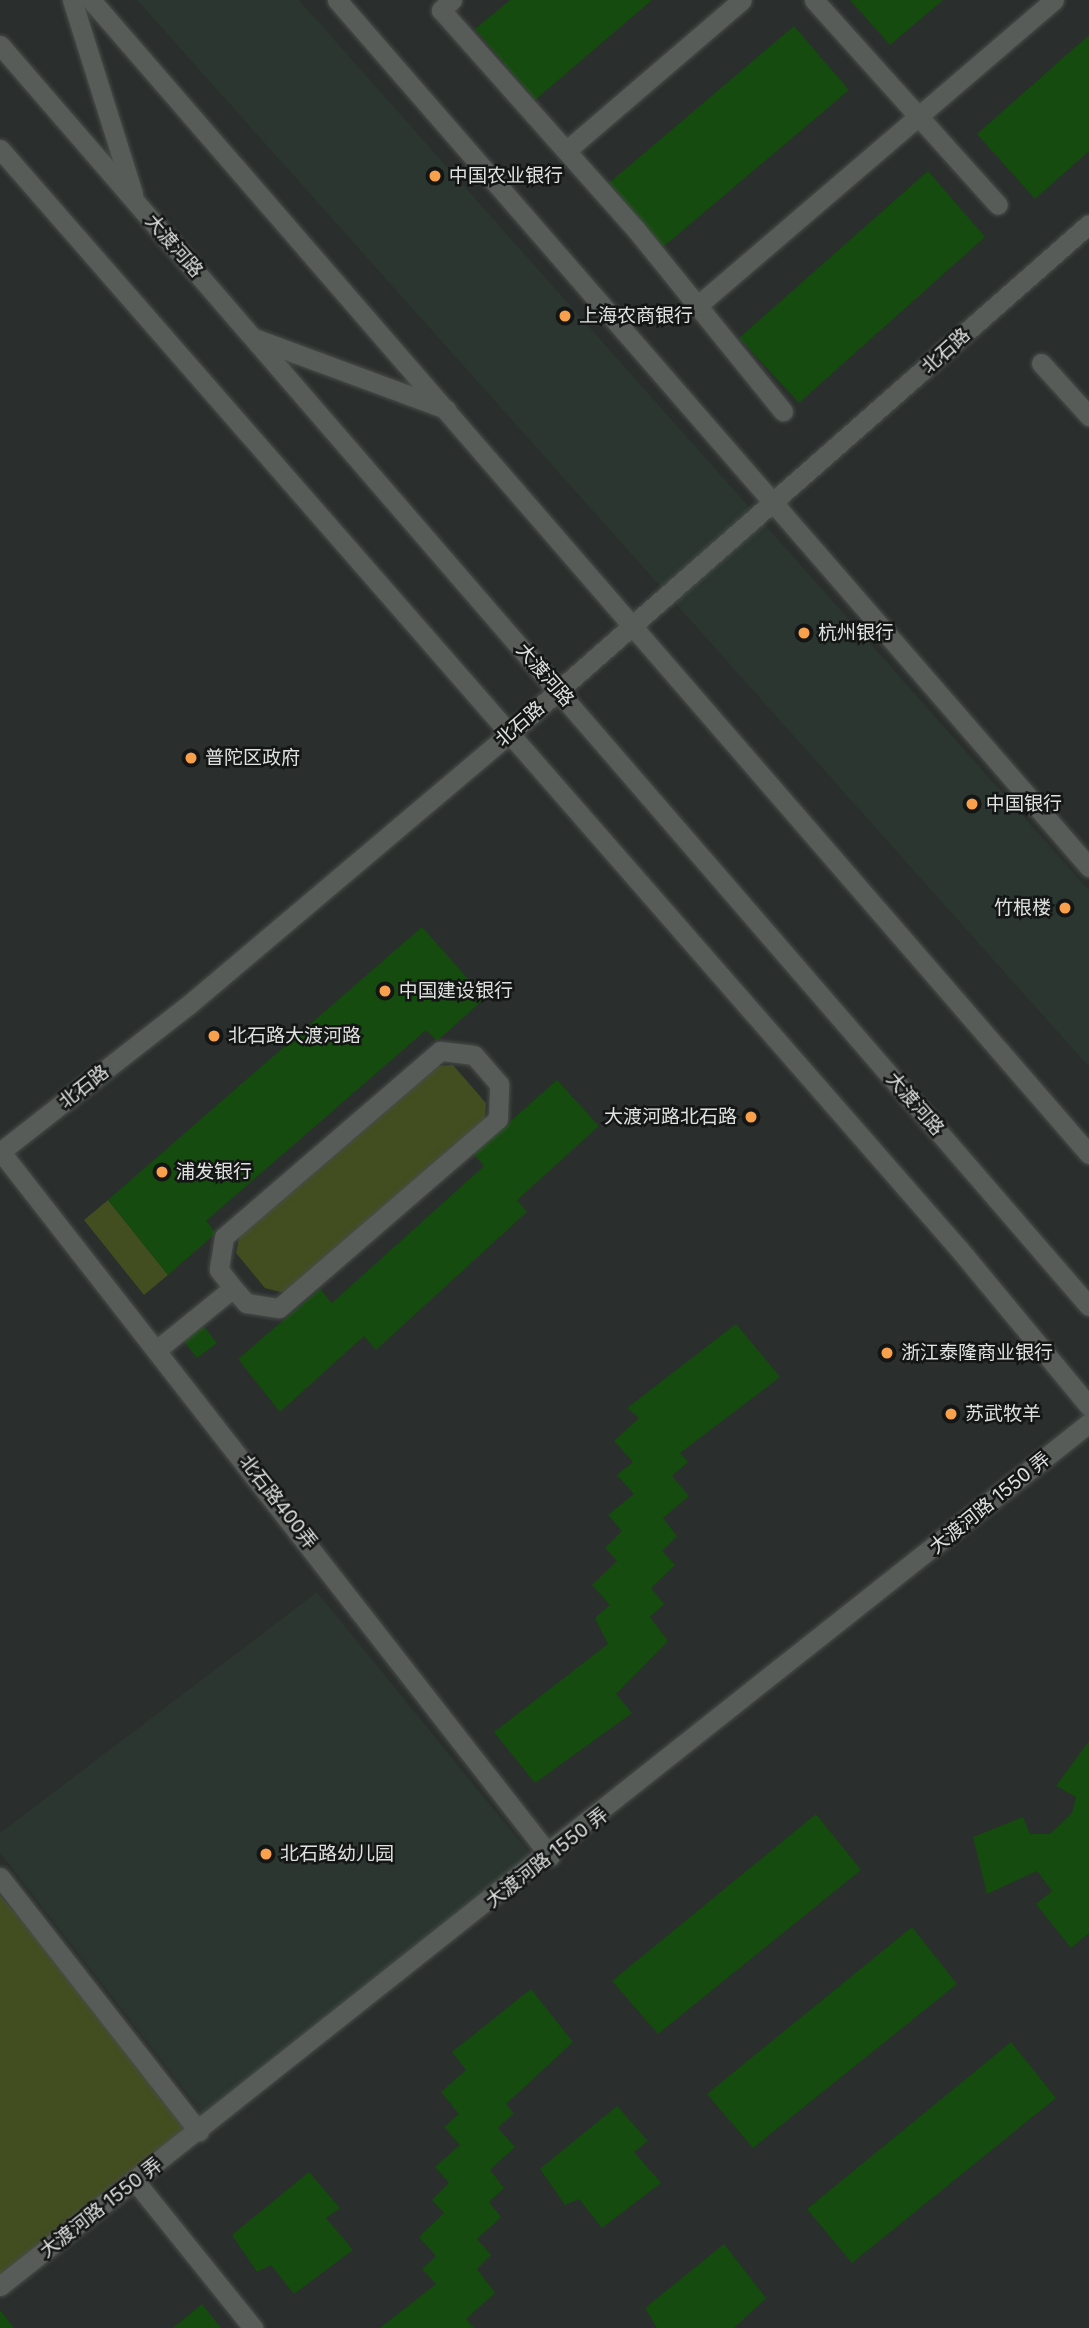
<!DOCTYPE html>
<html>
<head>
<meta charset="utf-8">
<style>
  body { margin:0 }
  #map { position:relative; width:1089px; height:2328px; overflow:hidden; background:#2a2e2c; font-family:Inter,"Noto Sans SC",sans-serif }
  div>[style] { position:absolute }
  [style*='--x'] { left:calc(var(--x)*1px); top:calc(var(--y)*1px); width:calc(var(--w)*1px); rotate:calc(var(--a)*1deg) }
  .built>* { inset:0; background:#2b3630 }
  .green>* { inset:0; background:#424e1f }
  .building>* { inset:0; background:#154b0e }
  .roads { filter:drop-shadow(0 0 2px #484c4a) drop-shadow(0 0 2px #484c4a) }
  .service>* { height:19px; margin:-9.5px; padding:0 9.5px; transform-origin:9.5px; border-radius:9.5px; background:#575c59 }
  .minor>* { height:19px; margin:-9.5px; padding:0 9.5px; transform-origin:9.5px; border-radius:9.5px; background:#575c59 }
  .secondary>* { height:19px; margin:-9.5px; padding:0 9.5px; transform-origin:9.5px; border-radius:9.5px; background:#575c59 }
  .dots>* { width:19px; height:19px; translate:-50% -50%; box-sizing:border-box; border:4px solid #141615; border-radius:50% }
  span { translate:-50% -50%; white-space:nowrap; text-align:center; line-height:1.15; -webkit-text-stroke:5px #141615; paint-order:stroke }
  .poi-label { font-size:19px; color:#dee1df }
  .left { translate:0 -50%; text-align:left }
  .right { translate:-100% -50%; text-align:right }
  .street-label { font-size:19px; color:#dee1df }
</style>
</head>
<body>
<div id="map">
  <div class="built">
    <div style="clip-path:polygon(137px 0,299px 0,1089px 890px,1089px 1067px)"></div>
    <div style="clip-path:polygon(317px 1592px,532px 1856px,204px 2115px,0 1853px,0 1833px)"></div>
  </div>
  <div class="green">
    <div style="clip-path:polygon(453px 1065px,486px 1103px,485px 1119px,284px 1293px,265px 1288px,236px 1253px,240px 1233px,436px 1066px)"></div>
    <div style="clip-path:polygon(108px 1200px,168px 1275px,144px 1295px,84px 1220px)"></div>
    <div style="clip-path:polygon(0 1895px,199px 2132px,0 2286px)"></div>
  </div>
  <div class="building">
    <div style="clip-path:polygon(510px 0,652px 0,535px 100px,475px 29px)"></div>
    <div style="clip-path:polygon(850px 0,943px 0,890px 45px)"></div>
    <div style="clip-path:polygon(794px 26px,849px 90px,663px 247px,609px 183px)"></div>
    <div style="clip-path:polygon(1089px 35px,1089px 151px,1035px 199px,977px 134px)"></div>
    <div style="clip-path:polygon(928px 171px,985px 237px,799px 403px,739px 338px)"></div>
    <div style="clip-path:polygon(422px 927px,485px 998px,437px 1041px,426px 1030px,206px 1221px,216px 1233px,168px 1275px,108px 1200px)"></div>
    <div style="clip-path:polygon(557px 1080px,599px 1126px,517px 1200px,527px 1212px,376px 1350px,364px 1336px,280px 1412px,238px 1359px,320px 1289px,332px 1303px,484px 1166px,473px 1154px)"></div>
    <div style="clip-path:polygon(201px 1323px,217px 1343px,197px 1358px,181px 1338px)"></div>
    <div style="clip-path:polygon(736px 1324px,780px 1377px,680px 1453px,688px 1462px,672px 1476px,689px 1496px,663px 1518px,677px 1536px,662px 1551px,675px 1565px,651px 1588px,664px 1604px,650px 1617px,668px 1641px,616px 1694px,632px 1713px,535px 1783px,494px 1732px,608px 1644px,595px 1618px,610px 1605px,592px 1585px,617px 1561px,605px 1548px,622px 1531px,608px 1515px,634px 1494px,617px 1475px,633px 1462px,614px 1441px,639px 1418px,627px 1408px)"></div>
    <div style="clip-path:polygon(1089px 1741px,1089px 1933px,1071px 1948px,1036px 1904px,1052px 1891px,1037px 1871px,987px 1894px,973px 1837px,1023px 1817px,1030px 1834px,1050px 1834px,1072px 1813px,1076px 1797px,1056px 1786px)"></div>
    <div style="clip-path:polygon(816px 1814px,861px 1870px,658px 2034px,612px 1981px)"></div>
    <div style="clip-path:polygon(912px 1927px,957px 1984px,753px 2148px,707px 2094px)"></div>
    <div style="clip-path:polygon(531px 1989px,573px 2042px,506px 2104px,514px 2113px,498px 2128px,515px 2147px,490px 2170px,504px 2188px,489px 2202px,501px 2217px,477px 2239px,491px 2255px,477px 2269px,495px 2293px,466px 2319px,474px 2328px,380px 2328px,436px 2284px,422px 2269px,436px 2256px,419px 2237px,444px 2213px,432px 2200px,449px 2183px,435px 2167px,460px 2145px,444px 2127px,459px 2114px,441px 2092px,466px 2070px,452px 2052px)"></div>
    <div style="clip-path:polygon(1011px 2042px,1056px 2098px,852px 2263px,807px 2209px)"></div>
    <div style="clip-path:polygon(617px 2106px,648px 2141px,634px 2152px,661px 2183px,602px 2228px,579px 2199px,565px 2205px,540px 2169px)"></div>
    <div style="clip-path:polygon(309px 2172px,340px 2208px,326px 2218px,353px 2250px,294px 2294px,271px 2265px,257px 2272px,232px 2235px)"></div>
    <div style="clip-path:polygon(724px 2244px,766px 2298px,734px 2328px,657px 2328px,645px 2308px)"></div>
    <div style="clip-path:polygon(202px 2304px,221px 2328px,173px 2328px)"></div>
    <div style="clip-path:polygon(0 2310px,14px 2328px,0 2328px)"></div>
  </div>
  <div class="roads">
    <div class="service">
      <div style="--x:452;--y:0;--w:15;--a:138"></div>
      <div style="--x:441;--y:10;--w:295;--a:48.4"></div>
      <div style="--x:637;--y:231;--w:232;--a:51"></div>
      <div style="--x:814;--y:0;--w:275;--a:48.1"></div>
      <div style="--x:567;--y:150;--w:230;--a:-40.6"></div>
      <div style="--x:697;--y:306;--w:470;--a:-40.6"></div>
      <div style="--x:159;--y:1348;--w:95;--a:-39"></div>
      <div style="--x:233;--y:1288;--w:20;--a:49"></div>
      <div style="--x:246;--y:1303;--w:33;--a:9"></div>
      <div style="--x:279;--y:1308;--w:289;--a:-40.8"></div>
      <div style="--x:498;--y:1119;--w:35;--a:-88"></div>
      <div style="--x:499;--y:1084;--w:38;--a:-131"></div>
      <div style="--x:474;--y:1055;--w:34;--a:-173"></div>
      <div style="--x:440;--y:1051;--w:285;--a:139.3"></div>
      <div style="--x:224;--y:1237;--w:33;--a:99"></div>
      <div style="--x:219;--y:1270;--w:23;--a:52"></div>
      <div style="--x:0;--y:1877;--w:323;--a:52"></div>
      <div style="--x:135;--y:2181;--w:189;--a:51.2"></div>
    </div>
    <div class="minor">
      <div style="--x:337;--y:0;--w:1148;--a:49.06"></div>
      <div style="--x:1041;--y:363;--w:72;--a:47.8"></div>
      <div style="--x:0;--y:1152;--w:237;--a:-38"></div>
      <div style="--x:187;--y:1006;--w:422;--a:-40.2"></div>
      <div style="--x:509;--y:734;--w:772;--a:-41.33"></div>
      <div style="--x:1;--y:1152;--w:893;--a:52.05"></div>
      <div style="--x:0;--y:2286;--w:1389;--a:-38.4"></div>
    </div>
    <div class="secondary">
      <div style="--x:72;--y:0;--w:203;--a:72.5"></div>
      <div style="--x:91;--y:0;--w:1526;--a:49.15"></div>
      <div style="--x:0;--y:45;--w:1666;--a:49.19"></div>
      <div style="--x:0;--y:149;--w:1459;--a:48.92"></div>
      <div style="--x:959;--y:1249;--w:204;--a:50.4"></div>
      <div style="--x:254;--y:338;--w:205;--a:20.3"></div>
    </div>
  </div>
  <div class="dots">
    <div style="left:435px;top:176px;background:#f9a04c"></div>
    <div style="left:565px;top:316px;background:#f9a04c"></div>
    <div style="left:804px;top:633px;background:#f9a04c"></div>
    <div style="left:191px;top:758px;background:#f9a04c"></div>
    <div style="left:972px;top:804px;background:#f9a04c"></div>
    <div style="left:1065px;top:908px;background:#f9a04c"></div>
    <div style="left:385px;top:991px;background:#f9a04c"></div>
    <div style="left:214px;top:1036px;background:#f9a04c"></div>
    <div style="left:751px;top:1117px;background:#f9a04c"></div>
    <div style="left:162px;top:1172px;background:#f9a04c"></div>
    <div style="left:887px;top:1353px;background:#f9a04c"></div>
    <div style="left:951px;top:1414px;background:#f9a04c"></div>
    <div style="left:266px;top:1854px;background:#f9a04c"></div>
  </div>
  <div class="poi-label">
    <span class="left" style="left:449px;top:176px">中国农业银行</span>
    <span class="left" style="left:579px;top:316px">上海农商银行</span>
    <span class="left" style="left:818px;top:633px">杭州银行</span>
    <span class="left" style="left:205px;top:758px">普陀区政府</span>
    <span class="left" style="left:986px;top:804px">中国银行</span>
    <span class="right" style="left:1051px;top:908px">竹根楼</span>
    <span class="left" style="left:399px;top:991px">中国建设银行</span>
    <span class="left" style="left:228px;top:1036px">北石路大渡河路</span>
    <span class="right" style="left:737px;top:1117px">大渡河路北石路</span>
    <span class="left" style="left:176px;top:1172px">浦发银行</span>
    <span class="left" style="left:901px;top:1353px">浙江泰隆商业银行</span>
    <span class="left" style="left:965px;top:1414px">苏武牧羊</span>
    <span class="left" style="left:280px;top:1854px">北石路幼儿园</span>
  </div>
  <div class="street-label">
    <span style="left:174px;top:246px;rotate:49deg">大渡河路</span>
    <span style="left:946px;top:351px;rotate:-42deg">北石路</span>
    <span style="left:545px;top:675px;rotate:49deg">大渡河路</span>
    <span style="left:520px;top:724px;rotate:-41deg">北石路</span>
    <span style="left:84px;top:1087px;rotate:-38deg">北石路</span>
    <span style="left:915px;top:1104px;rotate:49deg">大渡河路</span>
    <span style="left:278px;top:1502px;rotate:52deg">北石路400弄</span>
    <span style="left:990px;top:1503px;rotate:-39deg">大渡河路 1550 弄</span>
    <span style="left:547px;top:1858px;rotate:-38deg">大渡河路 1550 弄</span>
    <span style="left:101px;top:2208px;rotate:-38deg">大渡河路 1550 弄</span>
  </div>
</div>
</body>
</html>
